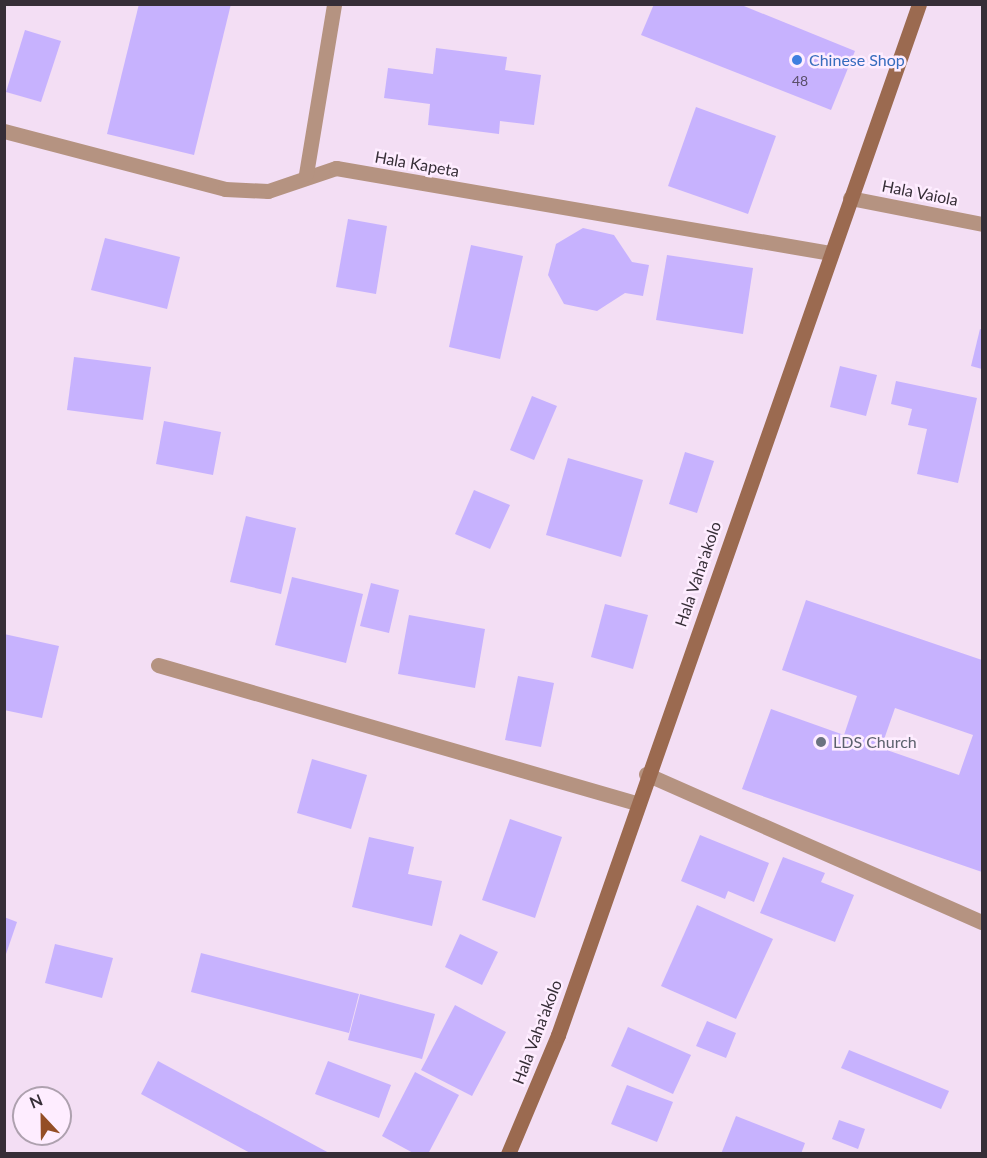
<!DOCTYPE html>
<html>
<head>
<meta charset="utf-8">
<style>
  body { margin:0 }
  #map { position:relative; width:987px; height:1158px; overflow:hidden; background:#f3def4; font-family:Lato,sans-serif }
  div>[style] { position:absolute }
  [style*='--x'] { left:calc(var(--x)*1px); top:calc(var(--y)*1px); width:calc(var(--w)*1px); rotate:calc(var(--a)*1deg) }
  .building>* { inset:0; background:#c7b2fe }
  .street>* { height:15px; margin:-7.5px; padding:0 7.5px; transform-origin:7.5px; border-radius:7.5px; background:#b59381 }
  .secondary>* { height:15px; margin:-7.5px; padding:0 7.5px; transform-origin:7.5px; border-radius:7.5px; background:#9b6a50 }
  .dots>* { width:16px; height:16px; translate:-50% -50%; box-sizing:border-box; border:3px solid #feedff; border-radius:50% }
  span { translate:-50% -50%; white-space:nowrap; text-align:center; line-height:1.15; -webkit-text-stroke:5px #feedff; paint-order:stroke }
  .number-label { font-size:14px; color:#5a4f69 }
  .number-label span { -webkit-text-stroke-width:0 }
  .shop-label { font-size:16px; color:#366cbe }
  .left { translate:0 -50%; text-align:left }
  .street-label { font-size:16px; color:#362e37 }
  .worship-label { font-size:16px; color:#5b616d }
  .frame { position:absolute; inset:0; border:6px solid #362e37; pointer-events:none }
  .north { position:absolute; left:12px; top:1086px; width:60px; height:60px; box-sizing:border-box; background:#feedff; border:2px solid #aea1af; border-radius:50%; rotate:338deg; font-size:16px; font-weight:700; line-height:24px; text-align:center; color:#362e37 }
  .north::after { content:''; display:block; margin:auto; width:21px; height:27px; background:#944e26; clip-path:polygon(50% 0,100% 100%,50% 72%,0 100%) }
</style>
</head>
<body>
<div id="map">
  <div class="building">
    <div style="clip-path:polygon(139px 4px,231px 4px,194px 155px,107px 134px)"></div>
    <div style="clip-path:polygon(654px 4px,739px 4px,855px 51px,831px 110px,641px 35px)"></div>
    <div style="clip-path:polygon(25px 30px,61px 41px,41px 102px,6px 92px)"></div>
    <div style="clip-path:polygon(436px 48px,507px 57px,505px 70px,541px 75px,534px 125px,500px 121px,499px 134px,428px 125px,430px 104px,384px 98px,388px 68px,433px 74px)"></div>
    <div style="clip-path:polygon(696px 107px,776px 136px,748px 214px,668px 186px)"></div>
    <div style="clip-path:polygon(348px 219px,387px 226px,376px 294px,336px 287px)"></div>
    <div style="clip-path:polygon(583px 228px,614px 235px,632px 262px,649px 265px,643px 296px,625px 293px,597px 311px,564px 304px,548px 275px,556px 244px)"></div>
    <div style="clip-path:polygon(105px 238px,180px 257px,167px 309px,91px 290px)"></div>
    <div style="clip-path:polygon(471px 245px,523px 256px,500px 359px,449px 347px)"></div>
    <div style="clip-path:polygon(667px 255px,753px 268px,743px 334px,656px 320px)"></div>
    <div style="clip-path:polygon(980px 329px,982px 330px,982px 369px,971px 366px)"></div>
    <div style="clip-path:polygon(74px 357px,151px 367px,143px 420px,67px 410px)"></div>
    <div style="clip-path:polygon(840px 366px,877px 375px,866px 416px,830px 407px)"></div>
    <div style="clip-path:polygon(896px 381px,977px 398px,958px 483px,917px 474px,927px 429px,908px 425px,912px 409px,891px 404px)"></div>
    <div style="clip-path:polygon(532px 396px,557px 406px,534px 460px,510px 450px)"></div>
    <div style="clip-path:polygon(164px 421px,221px 432px,213px 475px,156px 464px)"></div>
    <div style="clip-path:polygon(685px 452px,714px 461px,697px 513px,669px 504px)"></div>
    <div style="clip-path:polygon(568px 458px,643px 480px,621px 557px,546px 535px)"></div>
    <div style="clip-path:polygon(474px 490px,510px 505px,490px 549px,455px 534px)"></div>
    <div style="clip-path:polygon(246px 516px,296px 528px,281px 594px,230px 582px)"></div>
    <div style="clip-path:polygon(292px 577px,363px 594px,346px 663px,275px 645px)"></div>
    <div style="clip-path:polygon(371px 583px,399px 590px,389px 633px,360px 626px)"></div>
    <div style="clip-path:polygon(evenodd,806px 600px,982px 660px,982px 872px,742px 789px,771px 709px,844px 735px,857px 696px,782px 670px,806px 600px,895px 708px,973px 735px,959px 775px,881px 748px,895px 708px)"></div>
    <div style="clip-path:polygon(605px 604px,648px 615px,633px 669px,591px 657px)"></div>
    <div style="clip-path:polygon(409px 615px,485px 629px,475px 688px,398px 674px)"></div>
    <div style="clip-path:polygon(4px 634px,59px 646px,42px 718px,4px 710px)"></div>
    <div style="clip-path:polygon(518px 676px,554px 683px,541px 747px,505px 740px)"></div>
    <div style="clip-path:polygon(312px 759px,367px 775px,351px 829px,297px 813px)"></div>
    <div style="clip-path:polygon(510px 819px,562px 837px,535px 918px,482px 900px)"></div>
    <div style="clip-path:polygon(700px 835px,769px 863px,754px 902px,728px 891px,725px 899px,681px 881px)"></div>
    <div style="clip-path:polygon(369px 837px,414px 847px,408px 874px,442px 881px,432px 926px,352px 907px)"></div>
    <div style="clip-path:polygon(783px 857px,825px 873px,821px 882px,854px 895px,835px 942px,760px 913px)"></div>
    <div style="clip-path:polygon(697px 905px,773px 939px,736px 1019px,661px 986px)"></div>
    <div style="clip-path:polygon(4px 917px,17px 922px,5px 957px,4px 957px)"></div>
    <div style="clip-path:polygon(460px 934px,498px 952px,482px 985px,445px 967px)"></div>
    <div style="clip-path:polygon(55px 944px,113px 958px,102px 998px,45px 983px)"></div>
    <div style="clip-path:polygon(201px 953px,359px 994px,349px 1033px,191px 992px)"></div>
    <div style="clip-path:polygon(360px 994px,435px 1014px,422px 1059px,348px 1040px)"></div>
    <div style="clip-path:polygon(455px 1005px,506px 1032px,472px 1096px,421px 1070px)"></div>
    <div style="clip-path:polygon(707px 1021px,736px 1033px,726px 1058px,696px 1046px)"></div>
    <div style="clip-path:polygon(628px 1027px,691px 1055px,673px 1094px,611px 1066px)"></div>
    <div style="clip-path:polygon(849px 1050px,949px 1091px,941px 1109px,841px 1068px)"></div>
    <div style="clip-path:polygon(158px 1061px,331px 1154px,252px 1154px,141px 1094px)"></div>
    <div style="clip-path:polygon(328px 1061px,391px 1085px,379px 1118px,315px 1094px)"></div>
    <div style="clip-path:polygon(415px 1072px,459px 1095px,428px 1154px,415px 1154px,382px 1136px)"></div>
    <div style="clip-path:polygon(627px 1085px,673px 1102px,657px 1142px,611px 1124px)"></div>
    <div style="clip-path:polygon(736px 1116px,805px 1143px,801px 1154px,721px 1154px)"></div>
    <div style="clip-path:polygon(839px 1120px,865px 1129px,858px 1149px,832px 1139px)"></div>
  </div>
  <div class="street">
    <div style="--x:4;--y:131;--w:228;--a:14.7"></div>
    <div style="--x:225;--y:189;--w:43;--a:2.7"></div>
    <div style="--x:268;--y:191;--w:72;--a:-18.7"></div>
    <div style="--x:336;--y:168;--w:501;--a:9.76"></div>
    <div style="--x:306;--y:174;--w:172;--a:-80.6"></div>
    <div style="--x:850;--y:198;--w:135;--a:11.1"></div>
    <div style="--x:158;--y:665;--w:498;--a:16.1"></div>
    <div style="--x:646;--y:774;--w:367;--a:23.8"></div>
  </div>
  <div class="secondary">
    <div style="--x:508;--y:1154;--w:129;--a:-67.2"></div>
    <div style="--x:558;--y:1035;--w:1092;--a:-70.7"></div>
  </div>
  <div class="dots">
    <div style="left:797px;top:60px;background:#3f7fe0"></div>
    <div style="left:821px;top:742px;background:#6b7280"></div>
  </div>
  <div class="number-label">
    <span style="left:800px;top:81px">48</span>
  </div>
  <div class="shop-label">
    <span class="left" style="left:809px;top:60px">Chinese Shop</span>
  </div>
  <div class="street-label">
    <span style="left:417px;top:164px;rotate:10deg">Hala Kapeta</span>
    <span style="left:920px;top:193px;rotate:11deg">Hala Vaiola</span>
    <span style="left:698px;top:574px;rotate:-71deg">Hala Vaha'akolo</span>
    <span style="left:537px;top:1032px;rotate:-69deg">Hala Vaha'akolo</span>
  </div>
  <div class="worship-label">
    <span class="left" style="left:833px;top:742px">LDS Church</span>
  </div>
  <div class="frame"></div>
  <div class="north">N</div>
</div>
</body>
</html>
